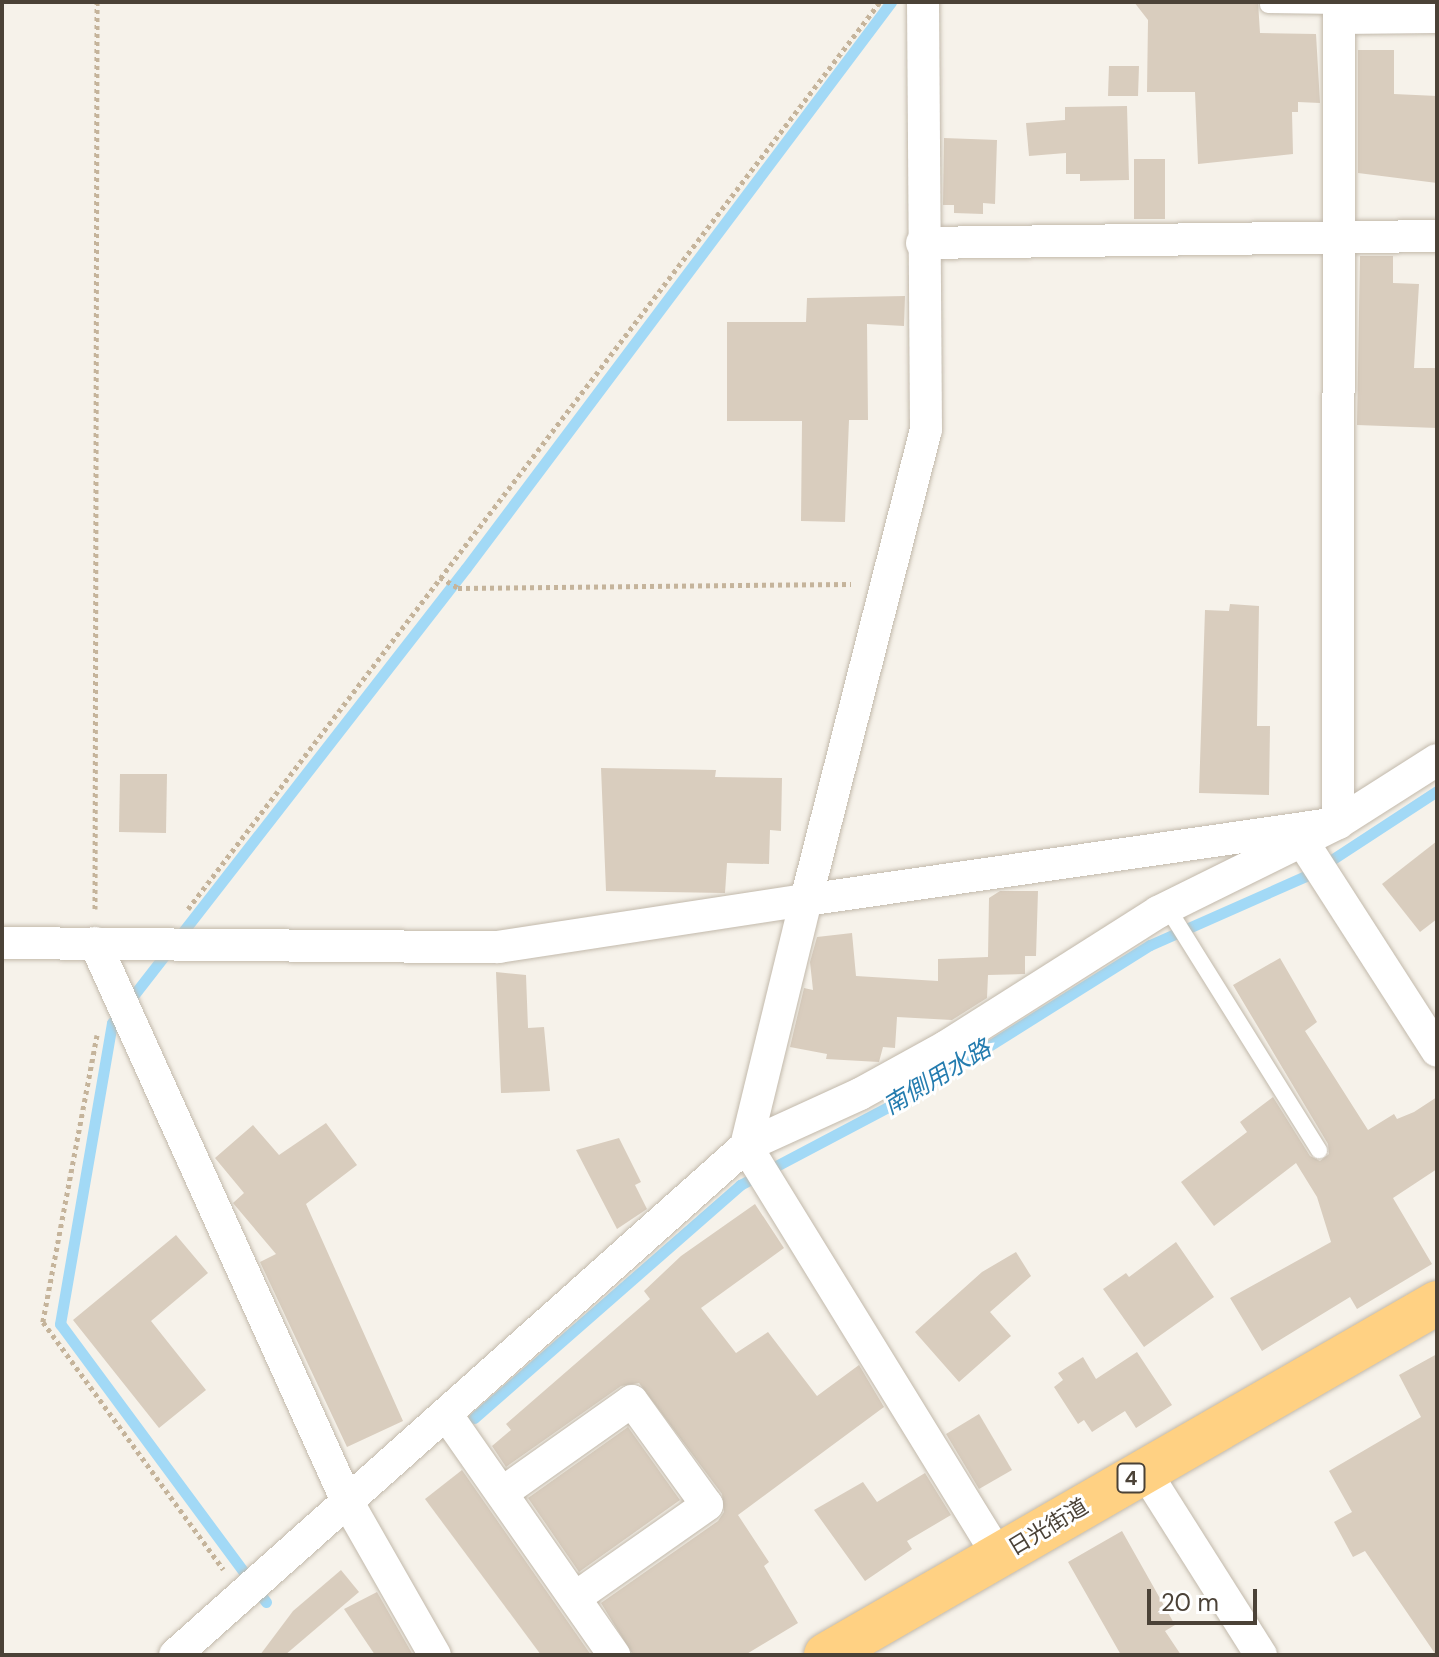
<!DOCTYPE html>
<html>
<head>
<meta charset="utf-8">
<style>
  body { margin:0 }
  #map { position:relative; width:1439px; height:1657px; overflow:hidden; background:#f6f2ea; font-family:"DM Sans","Noto Sans JP",sans-serif }
  div>[style] { position:absolute }
  [style*='--x'] { left:calc(var(--x)*1px); top:calc(var(--y)*1px); width:calc(var(--w)*1px); rotate:calc(var(--a)*1deg) }
  .stream>* { height:11px; margin:-5.5px; padding:0 5.5px; transform-origin:5.5px; border-radius:5.5px; background:#a2d9f6 }
  .building>* { inset:0; background:#d9cdbe }
  .path>* { height:5px; margin-top:-2.5px; transform-origin:0; background:repeating-linear-gradient(90deg,#c5b49b 0 4px,transparent 0 8px) }
  .roads { filter:drop-shadow(0 0 2px #c2b9ab) drop-shadow(0 0 2px #c2b9ab) }
  .service>* { height:16px; margin:-8px; padding:0 8px; transform-origin:8px; border-radius:8px; background:#fff }
  .minor>* { height:32px; margin:-16px; padding:0 16px; transform-origin:16px; border-radius:16px; background:#fff }
  .trunk>* { height:44px; margin:-22px; padding:0 22px; transform-origin:22px; border-radius:22px; background:#ffd183 }
  span { translate:-50% -50%; white-space:nowrap; text-align:center; line-height:1.15; -webkit-text-stroke:6px #fff; paint-order:stroke }
  .shield-label span { padding:2px 6px; background:#fff; border:2px solid; border-radius:6px; -webkit-text-stroke-width:0 }
  .shield-label { font-size:20px; color:#4b4237; font-weight:700 }
  .street-label { font-size:22px; color:#4b4237 }
  .water-label { font-size:24px; color:#247caf; font-style:italic }
  .frame { position:absolute; inset:0; border:4px solid #4b4237; pointer-events:none }
  .scale { position:absolute; left:1147px; top:1589px; width:110px; height:36px; box-sizing:border-box; border:4px solid #4b4237; border-top:0; padding-left:10px; font-size:24px; line-height:28px; white-space:nowrap; color:#4b4237; -webkit-text-stroke:6px #fff; paint-order:stroke }
</style>
</head>
<body>
<div id="map">
  <div class="stream">
    <div style="--x:474;--y:1418;--w:354;--a:-41.2"></div>
    <div style="--x:740;--y:1185;--w:191;--a:-27.8"></div>
    <div style="--x:909;--y:1096;--w:284;--a:-32.1"></div>
    <div style="--x:1150;--y:945;--w:175;--a:-23.9"></div>
    <div style="--x:1310;--y:874;--w:152;--a:-33.2"></div>
    <div style="--x:266;--y:1602;--w:346;--a:-126.5"></div>
    <div style="--x:60;--y:1324;--w:305;--a:-80.2"></div>
    <div style="--x:112;--y:1023;--w:576;--a:-52.12"></div>
    <div style="--x:466;--y:568;--w:708;--a:-53.1"></div>
  </div>
  <div class="building">
    <div style="clip-path:polygon(1134px 2px,1258px 2px,1260px 33px,1316px 34px,1320px 103px,1298px 102px,1298px 112px,1292px 112px,1293px 154px,1198px 164px,1195px 92px,1147px 92px,1148px 20px)"></div>
    <div style="clip-path:polygon(1358px 50px,1394px 50px,1394px 94px,1437px 96px,1437px 183px,1358px 173px)"></div>
    <div style="clip-path:polygon(1109px 66px,1139px 66px,1138px 96px,1108px 96px)"></div>
    <div style="clip-path:polygon(1127px 106px,1129px 180px,1080px 181px,1080px 174px,1066px 174px,1066px 153px,1029px 156px,1026px 123px,1065px 120px,1065px 107px)"></div>
    <div style="clip-path:polygon(944px 138px,997px 140px,995px 204px,983px 203px,983px 214px,954px 213px,954px 205px,943px 205px)"></div>
    <div style="clip-path:polygon(1134px 159px,1165px 159px,1165px 219px,1134px 219px)"></div>
    <div style="clip-path:polygon(1360px 256px,1393px 256px,1393px 283px,1419px 284px,1414px 368px,1437px 368px,1437px 428px,1357px 425px)"></div>
    <div style="clip-path:polygon(905px 296px,904px 326px,867px 324px,868px 420px,849px 420px,845px 522px,801px 521px,802px 421px,727px 421px,727px 322px,806px 322px,807px 298px)"></div>
    <div style="clip-path:polygon(1230px 604px,1259px 606px,1257px 726px,1270px 726px,1269px 795px,1199px 793px,1205px 610px,1229px 611px)"></div>
    <div style="clip-path:polygon(601px 768px,716px 770px,715px 777px,782px 778px,781px 831px,770px 830px,769px 864px,727px 863px,725px 893px,606px 891px)"></div>
    <div style="clip-path:polygon(120px 774px,167px 774px,166px 833px,119px 832px)"></div>
    <div style="clip-path:polygon(1437px 841px,1437px 919px,1420px 932px,1382px 884px)"></div>
    <div style="clip-path:polygon(1000px 891px,1038px 891px,1036px 956px,1025px 956px,1025px 974px,988px 975px,987px 998px,952px 1020px,897px 1017px,895px 1048px,883px 1047px,879px 1062px,826px 1059px,827px 1054px,790px 1047px,804px 988px,813px 990px,810px 962px,817px 937px,852px 933px,856px 976px,938px 981px,938px 959px,988px 957px,989px 898px)"></div>
    <div style="clip-path:polygon(1280px 958px,1317px 1022px,1305px 1031px,1368px 1130px,1394px 1114px,1397px 1119px,1414px 1112px,1437px 1097px,1437px 1169px,1393px 1198px,1432px 1264px,1357px 1309px,1350px 1297px,1262px 1351px,1230px 1298px,1331px 1242px,1317px 1197px,1296px 1163px,1214px 1226px,1181px 1182px,1247px 1132px,1240px 1122px,1273px 1097px,1310px 1156px,1320px 1161px,1329px 1154px,1328px 1144px,1233px 985px)"></div>
    <div style="clip-path:polygon(496px 972px,526px 975px,528px 1028px,544px 1027px,550px 1091px,501px 1093px)"></div>
    <div style="clip-path:polygon(326px 1123px,357px 1165px,306px 1204px,403px 1421px,347px 1447px,260px 1262px,276px 1254px,233px 1203px,244px 1193px,215px 1158px,253px 1125px,279px 1155px)"></div>
    <div style="clip-path:polygon(619px 1138px,641px 1182px,635px 1185px,647px 1209px,617px 1229px,576px 1150px)"></div>
    <div style="clip-path:polygon(755px 1204px,784px 1248px,701px 1308px,736px 1353px,768px 1332px,817px 1396px,859px 1365px,884px 1407px,738px 1515px,769px 1562px,764px 1566px,798px 1623px,745px 1655px,633px 1655px,601px 1603px,718px 1521px,724px 1512px,722px 1494px,639px 1383px,621px 1386px,506px 1467px,492px 1446px,511px 1430px,506px 1424px,650px 1299px,644px 1291px,681px 1256px)"></div>
    <div style="clip-path:polygon(176px 1235px,208px 1273px,151px 1321px,206px 1390px,159px 1428px,73px 1320px)"></div>
    <div style="clip-path:polygon(1176px 1242px,1214px 1297px,1144px 1347px,1103px 1289px,1126px 1273px,1129px 1277px)"></div>
    <div style="clip-path:polygon(1016px 1252px,1031px 1276px,990px 1312px,1011px 1336px,959px 1382px,915px 1332px,982px 1272px)"></div>
    <div style="clip-path:polygon(1137px 1352px,1172px 1405px,1136px 1428px,1125px 1411px,1092px 1432px,1084px 1420px,1078px 1424px,1054px 1387px,1063px 1380px,1058px 1373px,1083px 1357px,1096px 1379px)"></div>
    <div style="clip-path:polygon(1437px 1354px,1437px 1655px,1436px 1655px,1365px 1551px,1353px 1557px,1334px 1522px,1352px 1512px,1329px 1471px,1421px 1417px,1399px 1375px)"></div>
    <div style="clip-path:polygon(979px 1414px,1012px 1470px,979px 1489px,946px 1434px)"></div>
    <div style="clip-path:polygon(628px 1427px,680px 1500px,579px 1572px,528px 1498px)"></div>
    <div style="clip-path:polygon(462px 1470px,591px 1655px,541px 1655px,425px 1499px)"></div>
    <div style="clip-path:polygon(925px 1473px,951px 1515px,907px 1541px,912px 1549px,865px 1581px,814px 1510px,863px 1482px,877px 1502px)"></div>
    <div style="clip-path:polygon(1122px 1531px,1175px 1625px,1165px 1631px,1181px 1655px,1121px 1655px,1068px 1562px)"></div>
    <div style="clip-path:polygon(341px 1570px,359px 1592px,285px 1655px,260px 1655px,293px 1611px)"></div>
    <div style="clip-path:polygon(377px 1592px,413px 1655px,375px 1655px,344px 1609px)"></div>
  </div>
  <div class="path">
    <div style="--x:440;--y:577;--w:21;--a:31"></div>
    <div style="--x:458;--y:588;--w:393;--a:-0.6"></div>
    <div style="--x:95;--y:909;--w:907;--a:-89.87"></div>
    <div style="--x:188;--y:909;--w:1141;--a:-52.66"></div>
    <div style="--x:97;--y:1035;--w:292;--a:100.7"></div>
    <div style="--x:43;--y:1322;--w:306;--a:53.9"></div>
  </div>
  <div class="roads">
    <div class="service">
      <div style="--x:1268;--y:5;--w:72;--a:0.8"></div>
      <div style="--x:1167;--y:907;--w:287;--a:58"></div>
    </div>
    <div class="minor">
      <div style="--x:1339;--y:18;--w:98;--a:-0.6"></div>
      <div style="--x:922;--y:243;--w:515;--a:-0.78"></div>
      <div style="--x:1303;--y:842;--w:248;--a:57.3"></div>
      <div style="--x:2;--y:943;--w:496;--a:0.5"></div>
      <div style="--x:498;--y:947;--w:312;--a:-8.7"></div>
      <div style="--x:806;--y:900;--w:485;--a:-75.7"></div>
      <div style="--x:926;--y:430;--w:428;--a:-90.4"></div>
      <div style="--x:95;--y:943;--w:612;--a:65.7"></div>
      <div style="--x:347;--y:1501;--w:177;--a:60.3"></div>
      <div style="--x:446;--y:1414;--w:294;--a:55.1"></div>
      <div style="--x:1144;--y:1470;--w:219;--a:57.7"></div>
      <div style="--x:502;--y:1493;--w:159;--a:-35.3"></div>
      <div style="--x:632;--y:1401;--w:128;--a:54.2"></div>
      <div style="--x:707;--y:1505;--w:160;--a:144.9"></div>
      <div style="--x:999;--y:1557;--w:483;--a:-121.6"></div>
      <div style="--x:746;--y:1146;--w:253;--a:-76.3"></div>
      <div style="--x:806;--y:900;--w:538;--a:-8.24"></div>
      <div style="--x:1338;--y:823;--w:117;--a:-32.5"></div>
      <div style="--x:175;--y:1655;--w:765;--a:-41.71"></div>
      <div style="--x:746;--y:1146;--w:125;--a:-24.5"></div>
      <div style="--x:860;--y:1094;--w:99;--a:-28.9"></div>
      <div style="--x:947;--y:1046;--w:250;--a:-32.4"></div>
      <div style="--x:1158;--y:912;--w:201;--a:-26.3"></div>
      <div style="--x:1338;--y:823;--w:821;--a:-89.93"></div>
    </div>
    <div class="trunk">
      <div style="--x:826;--y:1655;--w:705;--a:-29.95"></div>
    </div>
  </div>
  <div class="shield-label">
    <span style="left:1131px;top:1478px">4</span>
  </div>
  <div class="street-label">
    <span style="left:1048px;top:1527px;rotate:-31deg">日光街道</span>
  </div>
  <div class="water-label">
    <span style="left:937px;top:1077px;rotate:-31deg">南側用水路</span>
  </div>
  <div class="frame"></div>
  <div class="scale">20 m</div>
</div>
</body>
</html>
